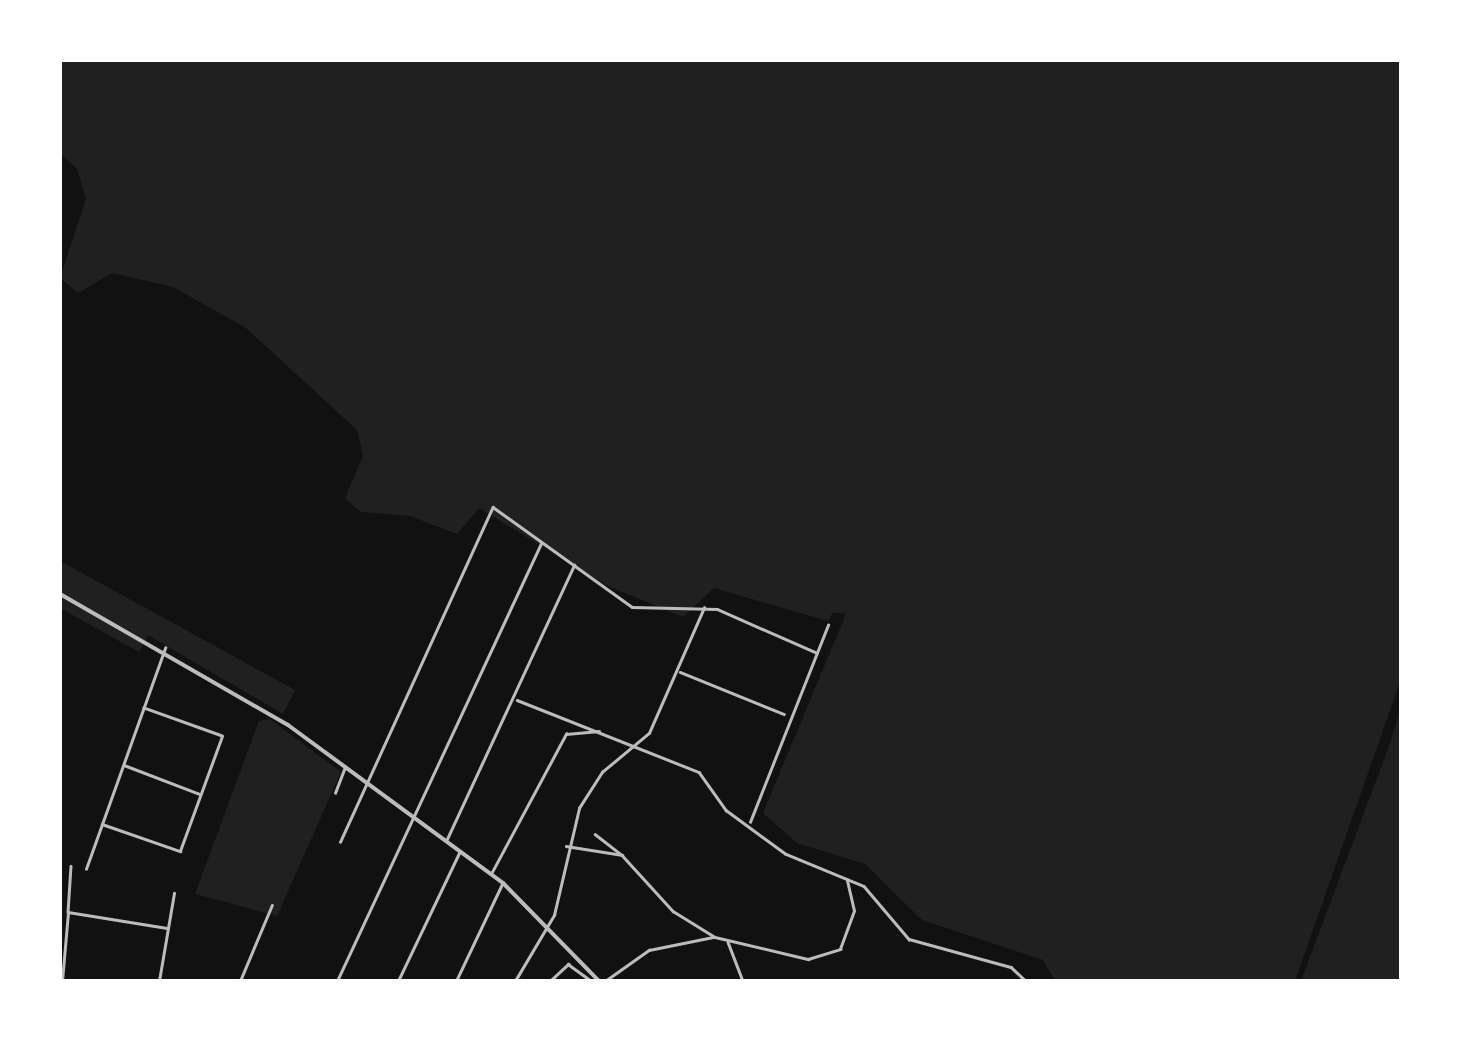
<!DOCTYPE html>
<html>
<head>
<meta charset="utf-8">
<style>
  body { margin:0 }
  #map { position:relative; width:1461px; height:1041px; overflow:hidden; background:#111; font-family:"Public Sans",sans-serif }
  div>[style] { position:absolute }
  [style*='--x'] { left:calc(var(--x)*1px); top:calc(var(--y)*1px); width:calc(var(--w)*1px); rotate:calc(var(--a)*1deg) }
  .green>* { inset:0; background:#202020 }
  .minor>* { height:2.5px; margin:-1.25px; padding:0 1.25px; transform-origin:1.25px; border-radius:1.25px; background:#bcbcbc }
  .tertiary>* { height:4px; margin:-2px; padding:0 2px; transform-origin:2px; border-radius:2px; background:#bcbcbc }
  span { translate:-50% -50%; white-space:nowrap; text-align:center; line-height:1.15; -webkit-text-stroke:8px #fff; paint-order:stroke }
  .frame { position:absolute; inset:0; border:62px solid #fff; pointer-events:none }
</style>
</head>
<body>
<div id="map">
  <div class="green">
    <div style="clip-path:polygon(60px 60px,1401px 60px,1401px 679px,1295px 981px,1055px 981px,1043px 960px,922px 920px,865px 864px,797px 843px,763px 813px,846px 614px,833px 612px,828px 621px,714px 588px,683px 617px,608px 586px,479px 508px,457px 534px,410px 516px,361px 512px,345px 498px,363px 456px,357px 430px,246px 328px,173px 287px,112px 273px,78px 293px,60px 278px,86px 199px,77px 169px,60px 154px)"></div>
    <div style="clip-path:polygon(60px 561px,295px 690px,283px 714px,148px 635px,139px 652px,60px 608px)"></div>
    <div style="clip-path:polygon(1401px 708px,1401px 981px,1301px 981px,1388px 749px)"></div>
    <div style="clip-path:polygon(270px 719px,341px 772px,277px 916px,195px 894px,259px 721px)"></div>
  </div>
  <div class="minor">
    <div style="--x:680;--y:672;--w:112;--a:22"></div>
    <div style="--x:517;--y:700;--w:196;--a:21.6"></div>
    <div style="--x:699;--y:772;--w:47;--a:54.6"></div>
    <div style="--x:726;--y:810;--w:74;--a:36.3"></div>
    <div style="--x:786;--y:854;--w:84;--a:22.3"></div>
    <div style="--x:864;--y:886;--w:70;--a:49.7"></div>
    <div style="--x:909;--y:939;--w:106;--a:15.4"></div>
    <div style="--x:1011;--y:967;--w:21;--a:43"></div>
    <div style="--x:124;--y:765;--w:81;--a:20.9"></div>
    <div style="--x:335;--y:793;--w:28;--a:-69"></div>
    <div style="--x:750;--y:822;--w:212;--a:-68.4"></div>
    <div style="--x:102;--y:824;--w:83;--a:19.1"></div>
    <div style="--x:180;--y:851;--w:122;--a:-69.9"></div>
    <div style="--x:222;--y:736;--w:83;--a:-160.3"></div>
    <div style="--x:595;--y:834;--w:34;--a:38"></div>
    <div style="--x:447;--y:839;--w:302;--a:-65.1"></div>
    <div style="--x:340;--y:842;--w:368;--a:-65.5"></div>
    <div style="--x:493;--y:507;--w:171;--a:35.7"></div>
    <div style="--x:632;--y:607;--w:85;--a:1.3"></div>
    <div style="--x:717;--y:609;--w:107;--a:23.7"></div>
    <div style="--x:566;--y:846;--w:57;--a:9.1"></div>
    <div style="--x:622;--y:855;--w:76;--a:47.7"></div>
    <div style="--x:673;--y:911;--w:49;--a:31.8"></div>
    <div style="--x:715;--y:937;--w:96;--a:13.3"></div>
    <div style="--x:808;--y:959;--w:34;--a:-17"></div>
    <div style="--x:840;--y:949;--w:40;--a:-69.8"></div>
    <div style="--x:854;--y:911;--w:32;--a:-103"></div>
    <div style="--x:71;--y:866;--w:46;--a:93.7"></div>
    <div style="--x:68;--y:912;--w:100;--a:9.2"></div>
    <div style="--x:86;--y:869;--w:235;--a:-70.3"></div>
    <div style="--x:492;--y:872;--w:157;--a:-61.8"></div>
    <div style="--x:566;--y:734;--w:33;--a:-5"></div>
    <div style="--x:728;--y:942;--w:42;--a:69"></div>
    <div style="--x:62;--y:981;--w:68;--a:-85"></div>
    <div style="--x:159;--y:981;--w:89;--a:-80.3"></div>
    <div style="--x:240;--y:981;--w:82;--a:-67.2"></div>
    <div style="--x:337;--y:981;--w:483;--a:-65"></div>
    <div style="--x:398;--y:981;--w:142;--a:-64.5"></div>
    <div style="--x:456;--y:981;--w:107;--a:-64.6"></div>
    <div style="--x:515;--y:981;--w:77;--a:-59.4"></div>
    <div style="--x:554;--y:915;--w:110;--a:-76.8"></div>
    <div style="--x:579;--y:808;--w:43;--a:-57.4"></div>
    <div style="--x:602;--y:772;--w:61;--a:-39.7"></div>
    <div style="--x:649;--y:733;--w:137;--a:-66.3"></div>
    <div style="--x:550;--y:981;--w:25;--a:-43"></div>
    <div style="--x:568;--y:964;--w:29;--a:36"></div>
    <div style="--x:605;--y:981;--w:54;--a:-35.2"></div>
    <div style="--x:649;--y:950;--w:65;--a:-11.5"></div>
  </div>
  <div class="tertiary">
    <div style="--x:60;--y:594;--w:263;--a:29.9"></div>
    <div style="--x:288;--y:725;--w:267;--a:36.3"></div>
    <div style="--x:503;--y:883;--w:137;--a:45.6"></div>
  </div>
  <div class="frame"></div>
</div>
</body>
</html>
